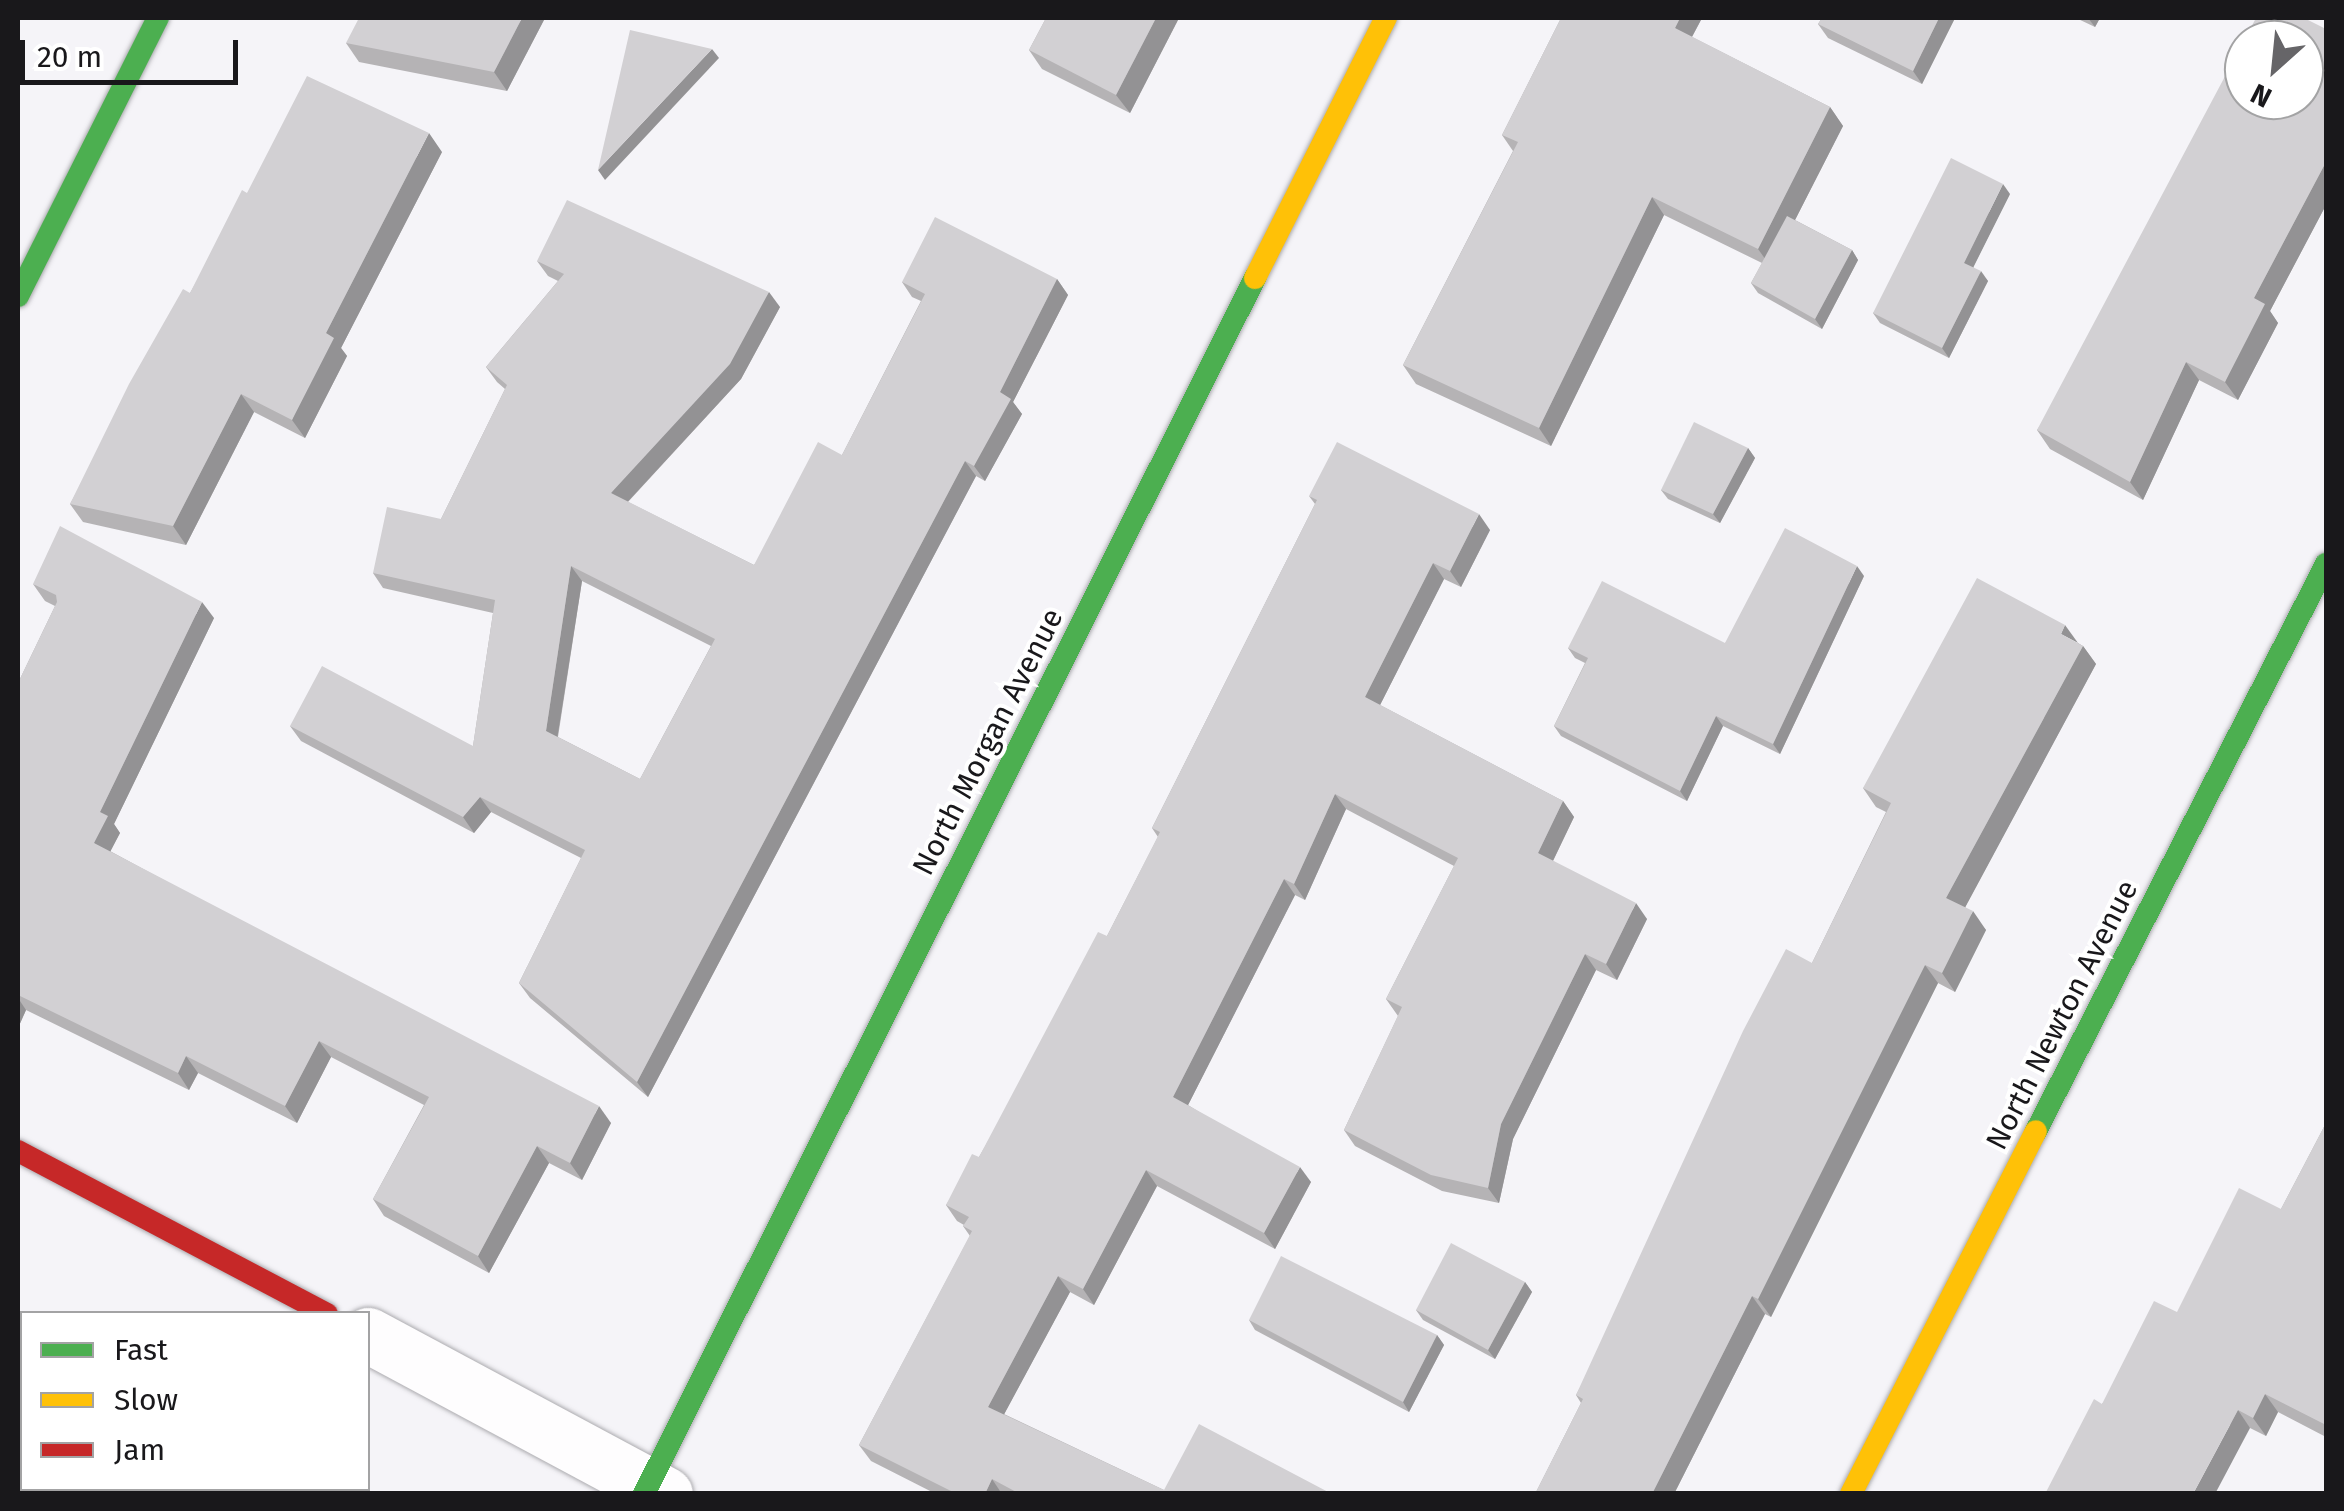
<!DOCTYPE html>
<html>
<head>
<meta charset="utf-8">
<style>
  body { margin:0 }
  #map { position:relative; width:2344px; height:1511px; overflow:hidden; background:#f5f4f8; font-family:"Fira Sans",sans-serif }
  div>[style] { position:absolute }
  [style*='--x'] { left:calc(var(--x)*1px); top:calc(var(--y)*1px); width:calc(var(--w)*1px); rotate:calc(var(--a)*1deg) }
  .roads { filter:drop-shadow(0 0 2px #acabaf) drop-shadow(0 0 2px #acabaf) }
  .street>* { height:55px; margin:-27.5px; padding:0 27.5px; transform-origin:27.5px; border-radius:27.5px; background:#fefdfe }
  .fast>* { height:22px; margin:-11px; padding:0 11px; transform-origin:11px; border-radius:11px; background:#4caf50 }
  .slow>* { height:22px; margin:-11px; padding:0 11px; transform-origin:11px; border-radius:11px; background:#ffc107 }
  .jam>* { height:22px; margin:-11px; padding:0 11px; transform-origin:11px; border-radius:11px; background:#c62828 }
  .wall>* { inset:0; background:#b5b3b5 }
  .shaded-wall>* { inset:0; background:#939294 }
  .building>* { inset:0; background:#d2d0d3 }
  span { translate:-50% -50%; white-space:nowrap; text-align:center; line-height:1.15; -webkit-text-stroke:8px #fff; paint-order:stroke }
  .street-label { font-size:30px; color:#19181b }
  .frame { position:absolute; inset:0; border:20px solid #19181b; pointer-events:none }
  .legend { position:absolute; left:20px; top:1311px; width:350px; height:180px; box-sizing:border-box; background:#fff; border:2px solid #a3a3a4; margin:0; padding:12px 18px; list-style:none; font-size:30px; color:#19181b }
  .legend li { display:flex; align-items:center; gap:20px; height:50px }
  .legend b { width:50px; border:2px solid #a3a3a4 }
  .north { position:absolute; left:2224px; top:20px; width:100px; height:100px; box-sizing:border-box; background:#fff; border:2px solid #a3a3a4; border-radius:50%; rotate:207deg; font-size:28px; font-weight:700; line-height:40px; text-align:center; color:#19181b }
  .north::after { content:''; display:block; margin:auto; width:35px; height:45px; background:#666568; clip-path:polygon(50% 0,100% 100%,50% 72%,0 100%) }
  .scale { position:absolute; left:20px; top:40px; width:218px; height:45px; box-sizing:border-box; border:5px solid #19181b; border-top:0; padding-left:12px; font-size:30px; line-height:35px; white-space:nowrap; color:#19181b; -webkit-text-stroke:8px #fff; paint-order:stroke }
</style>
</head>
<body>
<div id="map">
  <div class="roads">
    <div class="street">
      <div style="--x:368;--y:1335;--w:337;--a:28.2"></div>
    </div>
    <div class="fast">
      <div style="--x:18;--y:296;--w:311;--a:-63.3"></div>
      <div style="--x:2036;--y:1131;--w:637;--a:-62.91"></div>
      <div style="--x:644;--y:1494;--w:1361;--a:-63.32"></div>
    </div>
    <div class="slow">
      <div style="--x:1255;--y:278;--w:291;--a:-63.3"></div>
      <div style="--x:1851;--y:1494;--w:407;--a:-63"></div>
    </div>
    <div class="jam">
      <div style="--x:18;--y:1151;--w:349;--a:27.8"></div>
    </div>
  </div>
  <div class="wall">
    <div style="clip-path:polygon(545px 18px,507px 91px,359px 62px,346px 43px)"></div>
    <div style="clip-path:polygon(1046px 18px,1179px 18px,1130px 113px,1042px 69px,1029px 50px)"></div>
    <div style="clip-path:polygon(1561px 18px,1702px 18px,1692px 37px,1830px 107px,1843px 126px,1795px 220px,1852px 250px,1858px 260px,1822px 329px,1758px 293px,1751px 283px,1762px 263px,1664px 215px,1551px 446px,1416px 384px,1403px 365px,1513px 151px,1502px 135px)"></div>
    <div style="clip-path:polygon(1822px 18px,1955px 18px,1922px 84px,1828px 38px,1818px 24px)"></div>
    <div style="clip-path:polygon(2076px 18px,2100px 18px,2095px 27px)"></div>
    <div style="clip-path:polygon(2326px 29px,2326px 205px,2270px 311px,2278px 323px,2238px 400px,2199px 380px,2143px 500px,2050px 449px,2037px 430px)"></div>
    <div style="clip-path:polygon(442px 152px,341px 348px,347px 356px,305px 438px,254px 412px,186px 545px,83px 522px,70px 504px,247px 193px)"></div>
    <div style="clip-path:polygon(2010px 194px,1973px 267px,1988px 281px,1949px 358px,1880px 323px,1873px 313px)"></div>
    <div style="clip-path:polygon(evenodd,537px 261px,780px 307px,741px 379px,628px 502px,754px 565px,842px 455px,921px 301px,912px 297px,902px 282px,1057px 279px,1068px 295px,1013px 402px,1022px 414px,985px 481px,976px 476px,648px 1097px,530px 998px,519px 983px,581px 858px,491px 812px,474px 833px,301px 741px,290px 726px,473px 746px,493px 613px,383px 588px,373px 573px,441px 519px,505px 389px,497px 382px,486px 367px,558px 281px,548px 276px,537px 261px,582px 581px,711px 646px,640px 779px,558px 737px,582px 581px)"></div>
    <div style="clip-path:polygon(1748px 448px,1755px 458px,1720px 523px,1668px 499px,1661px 490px)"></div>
    <div style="clip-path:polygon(1309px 496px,1490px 530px,1461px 587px,1444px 579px,1380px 705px,1563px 801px,1574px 817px,1553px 861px,1647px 919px,1617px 980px,1596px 970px,1513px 1139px,1499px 1203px,1442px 1191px,1355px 1146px,1344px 1130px,1398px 1016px,1386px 999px,1454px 866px,1346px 809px,1305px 900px,1295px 895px,1188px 1105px,1311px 1182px,1275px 1249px,1157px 1186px,1094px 1305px,1070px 1292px,1004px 1414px,1164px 1490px,1332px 1494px,936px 1494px,871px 1461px,859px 1445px,970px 1236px,963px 1226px,964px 1225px,957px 1221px,946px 1205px,979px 1157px,1107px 936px,1158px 837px,1152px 828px,1315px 504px)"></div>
    <div style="clip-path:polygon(1864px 576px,1780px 754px,1723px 726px,1687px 801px,1561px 736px,1554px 726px,1585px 663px,1575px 658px,1568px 648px,1725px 643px)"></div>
    <div style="clip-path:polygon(33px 584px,214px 618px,114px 824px,120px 833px,110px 851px,611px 1123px,582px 1180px,549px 1163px,489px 1273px,384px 1216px,373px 1199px,424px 1105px,331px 1057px,297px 1123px,198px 1073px,189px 1090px,26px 1010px,18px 1028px,18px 683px,55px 606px,45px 601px)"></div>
    <div style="clip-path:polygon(2078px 643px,2083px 646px,2096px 664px,1965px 907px,1986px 930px,1955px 992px,1938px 983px,1771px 1317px,1765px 1314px,1674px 1494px,1535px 1494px,1581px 1403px,1576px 1395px,1812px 963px,1886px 812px,1876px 807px,1863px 788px)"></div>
    <div style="clip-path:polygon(2326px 1123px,2326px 1437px,2278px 1412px,2266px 1436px,2250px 1428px,2102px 1404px,2281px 1209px)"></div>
    <div style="clip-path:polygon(1525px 1282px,1532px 1292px,1495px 1359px,1423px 1320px,1416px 1310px)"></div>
    <div style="clip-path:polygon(1249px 1320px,1437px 1335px,1444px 1345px,1409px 1412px,1255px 1330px)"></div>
  </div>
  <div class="shaded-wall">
    <div style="clip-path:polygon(522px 18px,545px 18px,507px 91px,494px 72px)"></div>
    <div style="clip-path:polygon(1156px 18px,1179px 18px,1130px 113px,1116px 95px)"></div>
    <div style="clip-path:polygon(1680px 18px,1702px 18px,1687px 46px,1675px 28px)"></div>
    <div style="clip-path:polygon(1939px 18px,1955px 18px,1922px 84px,1913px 71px)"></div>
    <div style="clip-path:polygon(2088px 18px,2100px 18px,2095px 27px)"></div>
    <div style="clip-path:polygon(712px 49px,719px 58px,605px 180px,598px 170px)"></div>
    <div style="clip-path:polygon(1830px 107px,1843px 126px,1771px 267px,1758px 249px)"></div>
    <div style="clip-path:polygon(429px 133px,442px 152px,341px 348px,347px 356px,305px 438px,292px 420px,326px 333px)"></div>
    <div style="clip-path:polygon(2326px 162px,2326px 205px,2270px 311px,2278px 323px,2238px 400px,2225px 382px,2254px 298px)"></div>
    <div style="clip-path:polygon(2003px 184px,2010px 194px,1971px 272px,1964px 263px)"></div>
    <div style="clip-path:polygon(1652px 197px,1664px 215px,1551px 446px,1539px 428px)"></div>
    <div style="clip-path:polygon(1852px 250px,1858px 260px,1822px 329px,1815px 319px)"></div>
    <div style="clip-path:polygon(1981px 271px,1988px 281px,1949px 358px,1942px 348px)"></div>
    <div style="clip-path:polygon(1057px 279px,1068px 295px,1013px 402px,1022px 414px,985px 481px,974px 466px,1000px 392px)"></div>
    <div style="clip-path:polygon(769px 292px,780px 307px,741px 379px,621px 509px,611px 493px)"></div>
    <div style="clip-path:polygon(2186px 362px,2199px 380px,2143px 500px,2130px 482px)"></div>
    <div style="clip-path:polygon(241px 394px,254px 412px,186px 545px,173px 526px)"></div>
    <div style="clip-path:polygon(1748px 448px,1755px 458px,1720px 523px,1713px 514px)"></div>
    <div style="clip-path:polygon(965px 461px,976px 476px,648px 1097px,637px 1082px)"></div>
    <div style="clip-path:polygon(1479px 514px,1490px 530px,1461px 587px,1450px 571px)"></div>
    <div style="clip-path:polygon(1433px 563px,1444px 579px,1376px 713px,1365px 697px)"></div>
    <div style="clip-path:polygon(571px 566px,582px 581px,556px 746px,546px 731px)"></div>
    <div style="clip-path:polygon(1857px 566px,1864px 576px,1780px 754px,1773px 744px)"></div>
    <div style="clip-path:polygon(202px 602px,214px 618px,114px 824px,120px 833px,106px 860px,94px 843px,100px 812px)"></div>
    <div style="clip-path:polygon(2065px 625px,2078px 643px,2061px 634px)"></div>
    <div style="clip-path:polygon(2083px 646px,2096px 664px,1960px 917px,1946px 898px)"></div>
    <div style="clip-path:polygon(1716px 716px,1723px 726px,1687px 801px,1680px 791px)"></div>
    <div style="clip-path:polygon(1335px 794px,1346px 809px,1305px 900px,1294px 884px)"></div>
    <div style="clip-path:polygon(480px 797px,491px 812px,474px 833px,463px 817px)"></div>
    <div style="clip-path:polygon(1563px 801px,1574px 817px,1549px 869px,1538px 853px)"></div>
    <div style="clip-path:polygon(1284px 879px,1295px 895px,1184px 1113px,1173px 1097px)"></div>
    <div style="clip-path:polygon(1636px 903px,1647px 919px,1617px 980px,1606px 964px)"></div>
    <div style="clip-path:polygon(1973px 911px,1986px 930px,1955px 992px,1942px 973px)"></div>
    <div style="clip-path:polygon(1585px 954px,1596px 970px,1513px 1139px,1499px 1203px,1488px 1188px,1501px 1124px)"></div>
    <div style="clip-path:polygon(1925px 965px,1938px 983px,1771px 1317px,1758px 1299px)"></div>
    <div style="clip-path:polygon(18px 998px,26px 1010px,18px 1028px)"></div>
    <div style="clip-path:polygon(319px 1041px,331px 1057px,297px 1123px,285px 1106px)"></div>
    <div style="clip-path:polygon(186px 1056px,198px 1073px,189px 1090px,178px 1073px)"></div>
    <div style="clip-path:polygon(599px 1106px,611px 1123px,582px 1180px,570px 1163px)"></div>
    <div style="clip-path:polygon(537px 1146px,549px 1163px,489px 1273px,478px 1256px)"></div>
    <div style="clip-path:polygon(1300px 1167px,1311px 1182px,1275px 1249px,1264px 1233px)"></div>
    <div style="clip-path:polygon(1146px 1170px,1157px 1186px,1094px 1305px,1083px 1289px)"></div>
    <div style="clip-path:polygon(1058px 1276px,1070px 1292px,1000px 1422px,988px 1407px)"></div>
    <div style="clip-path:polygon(1525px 1282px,1532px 1292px,1495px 1359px,1488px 1350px)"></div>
    <div style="clip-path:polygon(1752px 1296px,1765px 1314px,1674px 1494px,1652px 1494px)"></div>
    <div style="clip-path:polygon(1437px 1335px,1444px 1345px,1409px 1412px,1403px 1402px)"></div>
    <div style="clip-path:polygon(2265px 1394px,2278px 1412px,2266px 1436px,2253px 1418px)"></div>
    <div style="clip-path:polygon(2238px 1410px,2250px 1428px,2215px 1494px,2193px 1494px)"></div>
    <div style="clip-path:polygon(992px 1479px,1002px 1494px,985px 1494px)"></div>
  </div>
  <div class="building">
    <div style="clip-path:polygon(359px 18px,522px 18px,494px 72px,346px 43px)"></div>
    <div style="clip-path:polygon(1046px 18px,1156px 18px,1116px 95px,1029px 50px)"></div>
    <div style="clip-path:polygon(1561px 18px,1680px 18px,1675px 28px,1830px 107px,1758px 249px,1652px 197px,1539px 428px,1403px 365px,1518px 142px,1502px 135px)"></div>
    <div style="clip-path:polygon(1822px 18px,1939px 18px,1913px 71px,1818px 24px)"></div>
    <div style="clip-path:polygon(evenodd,2256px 18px,2304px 18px,2326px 29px,2326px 162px,2254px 298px,2265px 304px,2225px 382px,2186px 362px,2130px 482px,2037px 430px,2256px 18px,2244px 40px,2304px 40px,2304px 100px,2244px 100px,2244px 40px)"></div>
    <div style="clip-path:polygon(630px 30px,712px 49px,598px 170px)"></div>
    <div style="clip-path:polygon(307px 76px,429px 133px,326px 333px,334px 338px,292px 420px,241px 394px,173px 526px,70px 504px,129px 384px,183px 289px,190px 293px,242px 190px,247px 193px)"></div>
    <div style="clip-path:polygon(1951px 158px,2003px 184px,1964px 263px,1981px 271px,1942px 348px,1873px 313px)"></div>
    <div style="clip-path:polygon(evenodd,567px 200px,769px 292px,730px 364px,611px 493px,754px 565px,818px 442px,842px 455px,925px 294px,902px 282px,935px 217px,1057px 279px,1000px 392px,1011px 399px,974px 466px,965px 461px,637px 1082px,519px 983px,585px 850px,480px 797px,463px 817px,290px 726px,322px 666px,473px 746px,495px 600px,373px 573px,387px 507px,441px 519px,507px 385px,486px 367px,564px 274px,537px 261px,567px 200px,571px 566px,715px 639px,640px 779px,546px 731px,571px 566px)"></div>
    <div style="clip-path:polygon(1787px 216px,1852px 250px,1815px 319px,1751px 283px)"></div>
    <div style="clip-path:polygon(1694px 422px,1748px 448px,1713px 514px,1661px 490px)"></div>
    <div style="clip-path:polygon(1337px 442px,1479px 514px,1450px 571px,1433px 563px,1365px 697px,1563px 801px,1538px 853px,1636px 903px,1606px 964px,1585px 954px,1501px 1124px,1488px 1188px,1431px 1175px,1344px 1130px,1402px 1007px,1386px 999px,1458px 858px,1335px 794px,1294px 884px,1284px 879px,1173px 1097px,1300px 1167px,1264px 1233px,1146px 1170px,1083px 1289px,1058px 1276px,988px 1407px,1164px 1490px,1199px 1424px,1332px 1494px,1020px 1494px,992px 1479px,985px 1494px,957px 1494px,859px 1445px,972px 1231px,963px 1226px,969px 1217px,946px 1205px,972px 1154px,979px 1157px,1098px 932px,1107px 936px,1160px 832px,1152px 828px,1317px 500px,1309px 496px)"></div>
    <div style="clip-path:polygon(60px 526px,202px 602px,100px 812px,108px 816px,94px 843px,599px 1106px,570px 1163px,537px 1146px,478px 1256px,373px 1199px,429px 1097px,319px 1041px,285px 1106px,186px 1056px,178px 1073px,18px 995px,18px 683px,57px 602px,56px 595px,33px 584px)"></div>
    <div style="clip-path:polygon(1785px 528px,1857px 566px,1773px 744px,1716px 716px,1680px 791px,1554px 726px,1588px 658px,1568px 648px,1602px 581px,1725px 643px)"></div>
    <div style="clip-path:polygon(1977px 578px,2065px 625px,2061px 634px,2083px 646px,1946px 898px,1973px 911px,1942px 973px,1925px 965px,1758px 1299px,1752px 1296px,1652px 1494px,1535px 1494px,1583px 1399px,1576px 1395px,1743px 1031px,1786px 949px,1812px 963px,1891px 803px,1863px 788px)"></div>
    <div style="clip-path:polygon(2326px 1123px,2326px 1425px,2265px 1394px,2253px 1418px,2238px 1410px,2193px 1494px,2045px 1494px,2094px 1399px,2102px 1404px,2154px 1301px,2177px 1312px,2239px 1188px,2281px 1209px)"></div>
    <div style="clip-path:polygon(1451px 1243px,1525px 1282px,1488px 1350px,1416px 1310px)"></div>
    <div style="clip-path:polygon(1281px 1256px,1437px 1335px,1403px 1402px,1249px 1320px)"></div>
    <div style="clip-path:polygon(18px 1319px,22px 1321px,22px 1408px,18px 1405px)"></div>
  </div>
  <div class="street-label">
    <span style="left:988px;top:742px;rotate:-63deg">North Morgan Avenue</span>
    <span style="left:2062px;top:1015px;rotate:-63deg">North Newton Avenue</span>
  </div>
  <div class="frame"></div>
  <ul class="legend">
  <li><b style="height:12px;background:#4caf50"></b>Fast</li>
  <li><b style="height:12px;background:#ffc107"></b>Slow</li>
  <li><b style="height:12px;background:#c62828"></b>Jam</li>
  </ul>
  <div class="north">N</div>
  <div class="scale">20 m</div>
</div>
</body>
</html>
